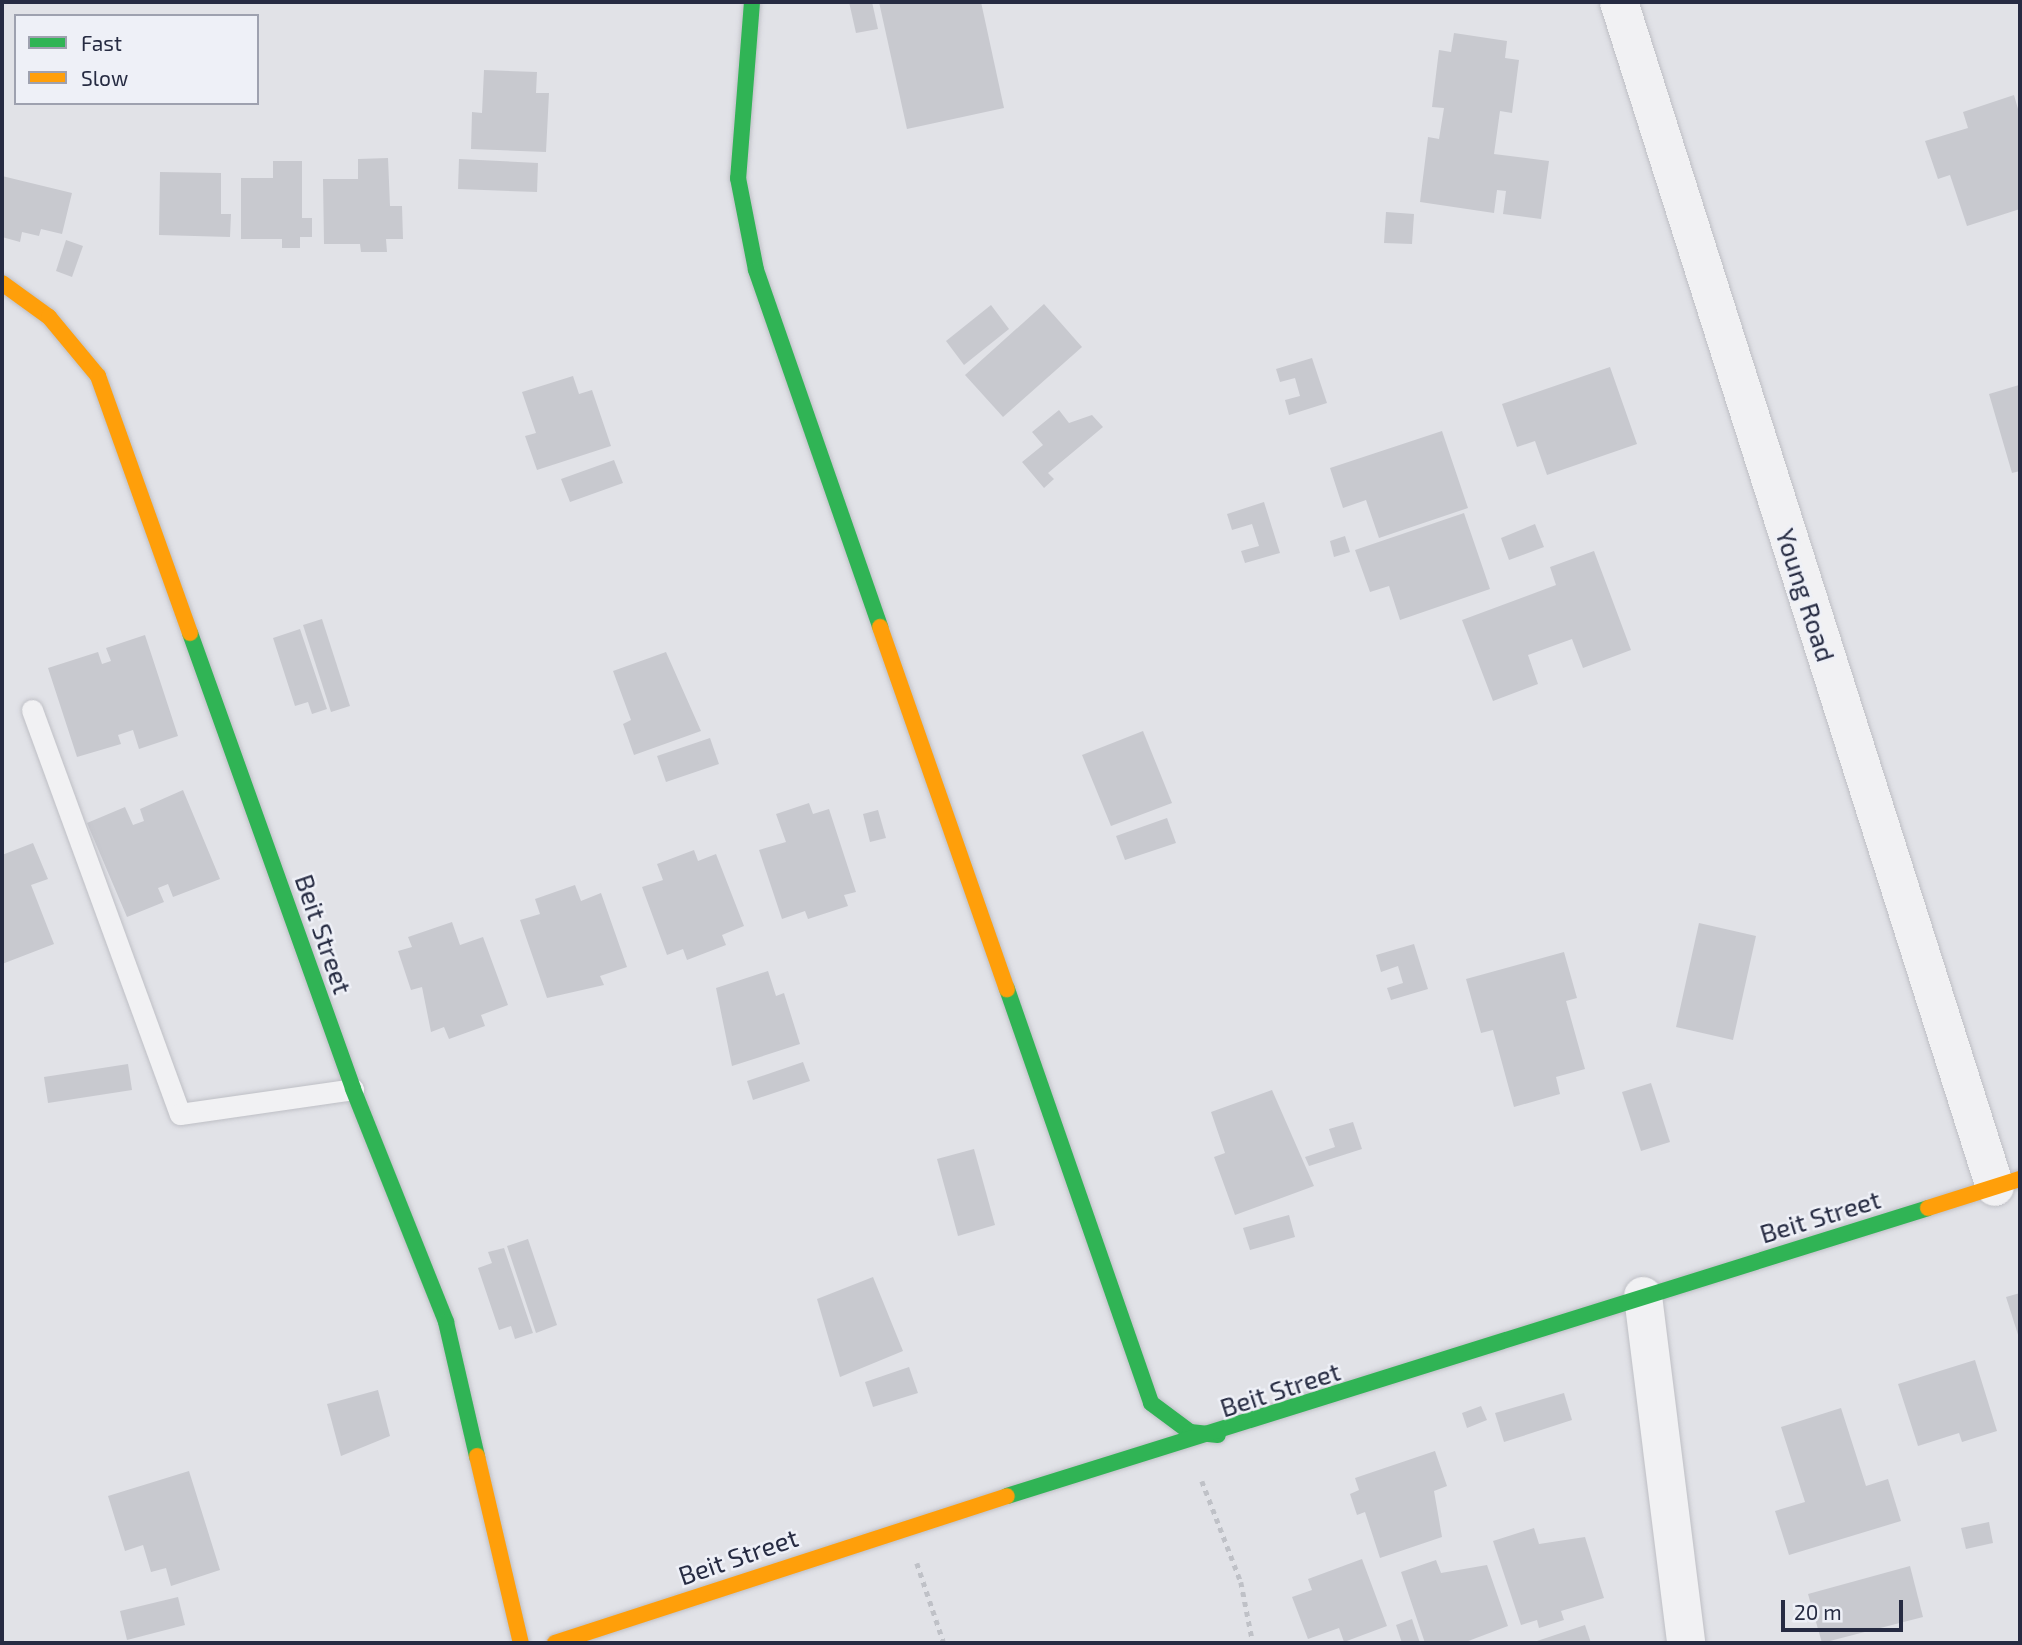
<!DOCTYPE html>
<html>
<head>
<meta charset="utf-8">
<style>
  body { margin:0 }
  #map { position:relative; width:2022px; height:1645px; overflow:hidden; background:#e1e2e7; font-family:"Exo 2",sans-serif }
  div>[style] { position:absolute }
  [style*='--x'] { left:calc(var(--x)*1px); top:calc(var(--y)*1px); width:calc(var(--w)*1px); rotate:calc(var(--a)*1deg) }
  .building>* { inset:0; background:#c8c9cf }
  .path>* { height:4.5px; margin-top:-2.25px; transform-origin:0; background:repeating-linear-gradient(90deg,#bfc1c7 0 5px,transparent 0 10px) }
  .roads { filter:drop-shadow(0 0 2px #bebfc5) drop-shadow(0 0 2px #bebfc5) }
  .lane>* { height:21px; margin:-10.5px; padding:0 10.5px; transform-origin:10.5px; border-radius:10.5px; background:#f1f1f3 }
  .street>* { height:38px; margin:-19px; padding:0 19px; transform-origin:19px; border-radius:19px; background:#f1f1f3 }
  .fast>* { height:16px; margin:-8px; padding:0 8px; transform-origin:8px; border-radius:8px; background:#30b455 }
  .slow>* { height:16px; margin:-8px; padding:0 8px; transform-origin:8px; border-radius:8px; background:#ff9f0a }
  span { translate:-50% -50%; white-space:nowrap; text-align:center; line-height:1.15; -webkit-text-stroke:5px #eef0f7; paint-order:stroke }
  .street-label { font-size:26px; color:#262b42 }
  .frame { position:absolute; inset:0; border:4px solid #262b42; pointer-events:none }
  .legend { position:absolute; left:14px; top:14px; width:245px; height:91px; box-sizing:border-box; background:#eef0f7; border:2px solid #9ea1af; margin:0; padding:9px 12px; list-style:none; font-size:21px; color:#262b42 }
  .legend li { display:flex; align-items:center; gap:14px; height:35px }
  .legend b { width:35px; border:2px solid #9ea1af }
  .scale { position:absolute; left:1781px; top:1600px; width:122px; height:32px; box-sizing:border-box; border:4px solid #262b42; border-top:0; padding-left:9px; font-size:21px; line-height:24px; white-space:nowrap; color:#262b42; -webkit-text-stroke:5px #eef0f7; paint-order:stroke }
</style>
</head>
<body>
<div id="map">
  <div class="building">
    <div style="clip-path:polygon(849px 2px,872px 2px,878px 29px,856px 33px)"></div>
    <div style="clip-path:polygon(879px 2px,981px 2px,1004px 108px,907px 129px)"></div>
    <div style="clip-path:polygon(1454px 33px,1507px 41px,1505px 58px,1519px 60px,1512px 113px,1500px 111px,1494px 154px,1549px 161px,1541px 219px,1503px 214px,1506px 191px,1497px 190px,1494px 213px,1420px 202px,1428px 137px,1439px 139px,1444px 108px,1432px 107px,1439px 50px,1451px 52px)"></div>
    <div style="clip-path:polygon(484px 70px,537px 72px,536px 93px,549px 93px,546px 152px,471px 149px,472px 112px,482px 113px)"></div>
    <div style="clip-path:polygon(2014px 95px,2020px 116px,2020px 209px,1967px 226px,1950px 175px,1938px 179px,1925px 141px,1968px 128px,1963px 112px)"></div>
    <div style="clip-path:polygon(388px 158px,390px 206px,402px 206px,403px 239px,386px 239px,387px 252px,361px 252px,360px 244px,324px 244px,323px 179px,358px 179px,358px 159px)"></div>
    <div style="clip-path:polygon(459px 159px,538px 163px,537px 192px,458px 189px)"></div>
    <div style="clip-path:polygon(273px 161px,302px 161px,302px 218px,312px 218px,312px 237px,300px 237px,300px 248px,282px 248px,282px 239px,241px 239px,241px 178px,273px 178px)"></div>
    <div style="clip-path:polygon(160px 172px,221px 173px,221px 214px,231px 214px,230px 237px,159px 235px)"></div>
    <div style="clip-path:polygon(2px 176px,72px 193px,62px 234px,41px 229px,39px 236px,22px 232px,20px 242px,2px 237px)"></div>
    <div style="clip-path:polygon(1386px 212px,1414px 214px,1412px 244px,1384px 243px)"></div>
    <div style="clip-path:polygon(66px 240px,83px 246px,72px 277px,56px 271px)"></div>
    <div style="clip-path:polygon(1044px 304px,1082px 347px,1003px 417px,965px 375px)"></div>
    <div style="clip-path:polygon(991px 305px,1009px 329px,964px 365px,946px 341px)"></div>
    <div style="clip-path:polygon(1312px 358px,1327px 403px,1289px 415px,1285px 400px,1300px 396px,1295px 378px,1280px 382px,1276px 369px)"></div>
    <div style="clip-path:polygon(1610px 367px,1637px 444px,1547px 475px,1535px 441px,1517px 447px,1502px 404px)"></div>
    <div style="clip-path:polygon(2020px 372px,2020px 471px,2012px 473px,1989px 394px,2019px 385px)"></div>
    <div style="clip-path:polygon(573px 376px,579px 394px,592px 390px,611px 446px,537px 470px,525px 436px,536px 433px,522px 392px)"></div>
    <div style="clip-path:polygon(1059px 410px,1069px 423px,1092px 415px,1103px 427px,1048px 473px,1054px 479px,1044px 488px,1022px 462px,1043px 445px,1032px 432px)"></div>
    <div style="clip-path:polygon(1442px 431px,1468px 508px,1379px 538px,1366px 500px,1343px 508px,1330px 468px)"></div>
    <div style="clip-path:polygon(614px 460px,623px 483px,570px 502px,561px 479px)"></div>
    <div style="clip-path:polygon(1264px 502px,1280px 553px,1245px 563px,1241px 551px,1259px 546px,1252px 524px,1232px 530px,1227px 514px)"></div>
    <div style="clip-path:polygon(1464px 513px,1490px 589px,1400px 620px,1389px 586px,1370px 592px,1355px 550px)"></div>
    <div style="clip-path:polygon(1535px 524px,1544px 547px,1509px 560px,1501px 538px)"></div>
    <div style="clip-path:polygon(1345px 536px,1350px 552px,1334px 557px,1330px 541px)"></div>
    <div style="clip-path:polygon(1594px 551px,1631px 650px,1583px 668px,1572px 639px,1528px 655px,1538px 684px,1493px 701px,1462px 620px,1556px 585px,1550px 567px)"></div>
    <div style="clip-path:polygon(322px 619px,350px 706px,331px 712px,303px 625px)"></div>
    <div style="clip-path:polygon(300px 629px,327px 709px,312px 714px,308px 702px,295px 706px,273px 638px)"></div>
    <div style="clip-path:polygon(145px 635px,178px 736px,139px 749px,133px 730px,118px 735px,121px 744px,77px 757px,48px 668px,98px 652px,102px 664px,111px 661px,106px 648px)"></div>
    <div style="clip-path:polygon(666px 652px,701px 731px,634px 755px,623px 724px,631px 720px,613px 671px)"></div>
    <div style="clip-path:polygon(1143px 731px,1172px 803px,1111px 826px,1082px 755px)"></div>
    <div style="clip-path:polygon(710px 738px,719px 764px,666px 782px,657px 756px)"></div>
    <div style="clip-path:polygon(183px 790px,220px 879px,173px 897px,168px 884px,158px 888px,164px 902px,127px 917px,87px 823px,125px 807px,133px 825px,144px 821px,140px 809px)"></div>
    <div style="clip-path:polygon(809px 803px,813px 814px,829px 809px,856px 892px,844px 895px,848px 906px,808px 919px,805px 911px,782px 919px,759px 850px,786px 842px,776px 814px)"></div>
    <div style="clip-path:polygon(878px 810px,886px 838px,870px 842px,863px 814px)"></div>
    <div style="clip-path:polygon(1167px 818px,1176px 843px,1125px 860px,1116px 836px)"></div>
    <div style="clip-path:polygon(33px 843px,48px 879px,31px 885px,54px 944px,2px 964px,2px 855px)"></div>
    <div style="clip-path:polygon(694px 850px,698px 861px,716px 854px,744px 926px,722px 935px,726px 945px,687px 960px,683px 949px,667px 955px,642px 887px,663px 880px,657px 864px)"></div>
    <div style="clip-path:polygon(575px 885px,581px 901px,601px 893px,627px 967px,600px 976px,604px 985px,547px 998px,520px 920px,540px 914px,535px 899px)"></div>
    <div style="clip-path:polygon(452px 922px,460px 945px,483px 937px,508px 1005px,481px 1015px,485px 1026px,449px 1039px,444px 1027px,431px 1032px,422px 987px,411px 990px,398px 951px,412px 947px,408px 937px)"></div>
    <div style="clip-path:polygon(1699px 923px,1756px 936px,1733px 1040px,1676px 1027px)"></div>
    <div style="clip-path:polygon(1414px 944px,1428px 989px,1391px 1000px,1387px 988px,1403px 983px,1398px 966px,1381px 972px,1376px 955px)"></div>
    <div style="clip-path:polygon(1564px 952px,1577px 998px,1566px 1001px,1585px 1069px,1556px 1077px,1560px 1094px,1514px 1107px,1493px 1030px,1481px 1033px,1466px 979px)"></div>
    <div style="clip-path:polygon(768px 971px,776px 996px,784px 993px,800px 1044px,732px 1066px,716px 988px)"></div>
    <div style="clip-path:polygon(803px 1062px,810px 1081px,753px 1100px,747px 1081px)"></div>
    <div style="clip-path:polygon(128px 1064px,132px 1090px,48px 1103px,44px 1077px)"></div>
    <div style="clip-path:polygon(1651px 1083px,1670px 1142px,1641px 1151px,1622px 1092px)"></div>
    <div style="clip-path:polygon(1272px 1090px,1314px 1186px,1235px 1215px,1214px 1157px,1225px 1153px,1211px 1112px)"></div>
    <div style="clip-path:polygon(1353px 1122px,1362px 1149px,1309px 1166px,1305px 1157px,1335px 1147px,1329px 1129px)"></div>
    <div style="clip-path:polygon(974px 1149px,995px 1225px,958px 1236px,937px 1159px)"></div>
    <div style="clip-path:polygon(1289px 1215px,1295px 1237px,1250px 1250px,1243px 1228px)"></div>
    <div style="clip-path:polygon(528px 1239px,557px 1325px,536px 1333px,507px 1246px)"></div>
    <div style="clip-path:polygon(504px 1248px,533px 1333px,515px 1339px,511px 1326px,499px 1330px,478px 1268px,492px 1263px,488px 1252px)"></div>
    <div style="clip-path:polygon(873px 1277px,903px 1351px,840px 1377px,817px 1299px)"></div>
    <div style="clip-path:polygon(2020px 1293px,2020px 1341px,2006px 1297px)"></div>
    <div style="clip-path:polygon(1975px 1360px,1997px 1431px,1962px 1442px,1959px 1433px,1918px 1446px,1898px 1384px)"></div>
    <div style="clip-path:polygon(909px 1367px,918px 1393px,873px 1407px,865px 1382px)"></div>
    <div style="clip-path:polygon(378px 1390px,390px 1436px,341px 1456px,327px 1404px)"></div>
    <div style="clip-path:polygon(1564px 1393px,1572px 1420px,1504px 1442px,1495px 1413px)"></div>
    <div style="clip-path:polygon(1481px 1406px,1487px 1420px,1467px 1428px,1462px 1413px)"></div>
    <div style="clip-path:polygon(1841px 1408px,1866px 1486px,1888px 1479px,1901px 1521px,1789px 1555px,1775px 1511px,1805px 1502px,1781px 1427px)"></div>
    <div style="clip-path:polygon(1435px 1451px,1447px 1486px,1434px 1491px,1442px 1537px,1380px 1558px,1365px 1512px,1357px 1515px,1350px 1494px,1359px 1490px,1355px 1478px)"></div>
    <div style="clip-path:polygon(189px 1471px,220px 1570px,171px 1586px,166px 1568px,151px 1572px,143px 1545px,125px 1551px,108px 1496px)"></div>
    <div style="clip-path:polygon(1989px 1522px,1993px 1543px,1966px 1549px,1961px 1528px)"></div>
    <div style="clip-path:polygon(1534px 1528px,1539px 1544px,1585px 1537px,1604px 1598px,1561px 1611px,1564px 1620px,1539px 1628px,1537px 1620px,1521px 1625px,1493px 1541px)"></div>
    <div style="clip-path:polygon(1362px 1559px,1387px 1626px,1344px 1642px,1339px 1628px,1308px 1639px,1292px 1597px,1312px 1590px,1308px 1579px)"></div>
    <div style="clip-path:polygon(1436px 1560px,1441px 1573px,1487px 1565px,1508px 1626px,1463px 1643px,1425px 1643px,1401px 1572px)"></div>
    <div style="clip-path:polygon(1910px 1566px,1923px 1617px,1822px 1643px,1808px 1594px)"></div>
    <div style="clip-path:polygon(178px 1597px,185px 1625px,127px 1640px,120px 1611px)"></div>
    <div style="clip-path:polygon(1412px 1619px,1420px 1643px,1402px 1643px,1396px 1625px)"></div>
    <div style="clip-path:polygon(1585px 1625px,1591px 1643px,1531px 1643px)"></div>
  </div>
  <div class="path">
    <div style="--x:1202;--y:1481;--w:108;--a:68.9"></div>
    <div style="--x:1241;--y:1582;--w:62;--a:78.9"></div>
    <div style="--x:917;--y:1563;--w:84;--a:71.4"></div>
  </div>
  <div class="roads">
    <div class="lane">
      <div style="--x:32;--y:710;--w:430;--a:69.9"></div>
      <div style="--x:180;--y:1114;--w:175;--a:-8.2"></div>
    </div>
    <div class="street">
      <div style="--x:1619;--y:2;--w:1243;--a:72.4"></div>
      <div style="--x:1643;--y:1296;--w:350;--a:82.9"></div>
    </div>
    <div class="fast">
      <div style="--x:752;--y:2;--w:177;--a:94.5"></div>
      <div style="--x:738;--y:178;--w:94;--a:78.9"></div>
      <div style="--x:756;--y:270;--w:378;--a:70.8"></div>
      <div style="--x:190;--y:633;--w:484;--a:70.3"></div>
      <div style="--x:353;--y:1089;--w:251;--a:68.2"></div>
      <div style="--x:446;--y:1322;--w:138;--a:77"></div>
      <div style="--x:1007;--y:989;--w:438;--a:70.8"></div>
      <div style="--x:1151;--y:1403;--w:49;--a:36.6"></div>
      <div style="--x:1190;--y:1432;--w:28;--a:6"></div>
      <div style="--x:1007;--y:1496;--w:965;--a:-17.36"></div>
    </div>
    <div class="slow">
      <div style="--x:2;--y:283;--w:58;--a:35.9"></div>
      <div style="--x:49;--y:317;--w:77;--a:50.3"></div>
      <div style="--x:98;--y:376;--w:273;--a:70.3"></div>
      <div style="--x:880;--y:627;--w:384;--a:70.7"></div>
      <div style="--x:1928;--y:1208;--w:96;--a:-17.5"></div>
      <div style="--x:477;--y:1456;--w:192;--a:76.8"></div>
      <div style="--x:555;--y:1643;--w:475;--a:-18"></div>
    </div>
  </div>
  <div class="street-label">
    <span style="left:1806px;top:595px;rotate:72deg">Young Road</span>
    <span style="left:324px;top:934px;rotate:71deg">Beit Street</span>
    <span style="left:1820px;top:1216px;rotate:-17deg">Beit Street</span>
    <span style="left:1280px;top:1389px;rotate:-18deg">Beit Street</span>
    <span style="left:738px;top:1556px;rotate:-19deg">Beit Street</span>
  </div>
  <div class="frame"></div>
  <ul class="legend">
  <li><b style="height:9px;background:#30b455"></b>Fast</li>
  <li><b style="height:9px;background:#ff9f0a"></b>Slow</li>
  </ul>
  <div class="scale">20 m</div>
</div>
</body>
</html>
